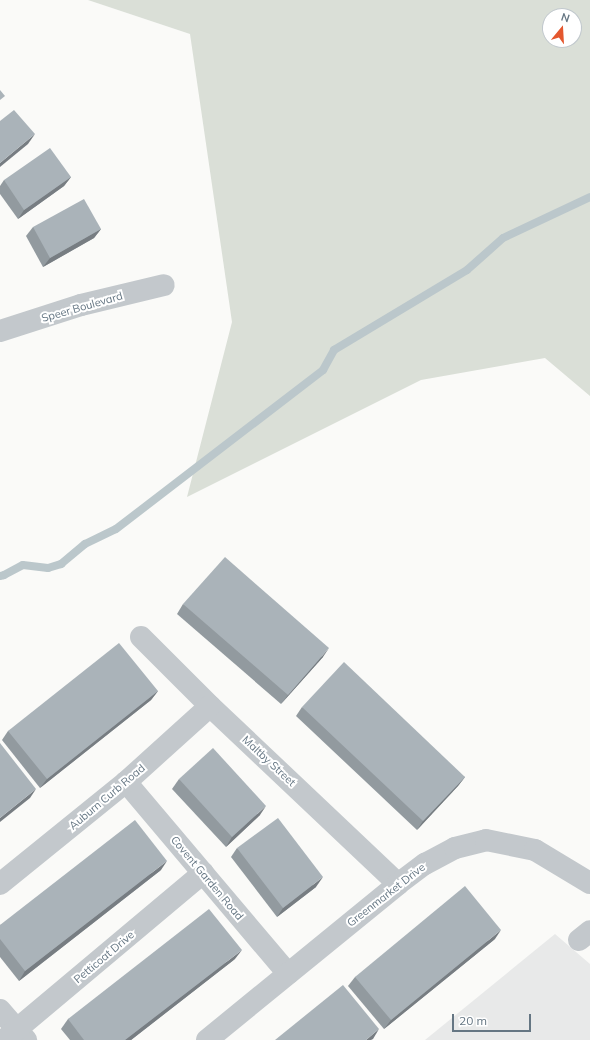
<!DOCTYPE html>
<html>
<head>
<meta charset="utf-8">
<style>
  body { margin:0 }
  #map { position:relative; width:590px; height:1040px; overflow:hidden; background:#fafaf8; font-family:Mulish,sans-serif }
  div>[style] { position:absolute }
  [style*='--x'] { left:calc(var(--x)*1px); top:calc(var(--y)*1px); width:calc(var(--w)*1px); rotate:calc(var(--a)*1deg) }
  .built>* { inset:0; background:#e8e9e9 }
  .green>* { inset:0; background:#dadfd7 }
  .stream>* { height:8px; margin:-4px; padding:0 4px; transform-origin:4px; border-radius:4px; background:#bbc7cb }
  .minor>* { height:22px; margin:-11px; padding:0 11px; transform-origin:11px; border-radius:11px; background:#c3c8cc }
  .wall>* { inset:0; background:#929a9f }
  .shaded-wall>* { inset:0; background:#777d82 }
  .building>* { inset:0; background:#aab3b9 }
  span { translate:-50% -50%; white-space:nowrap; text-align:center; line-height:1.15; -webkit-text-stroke:4px #fff; paint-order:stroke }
  .street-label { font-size:11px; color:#657683 }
  .north { position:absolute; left:542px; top:8px; width:40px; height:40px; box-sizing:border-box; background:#fff; border:1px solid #c1c8cd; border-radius:50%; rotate:18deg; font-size:11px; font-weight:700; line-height:16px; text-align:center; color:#657683 }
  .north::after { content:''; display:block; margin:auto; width:14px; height:18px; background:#e4572e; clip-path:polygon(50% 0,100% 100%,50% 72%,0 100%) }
  .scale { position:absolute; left:452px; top:1014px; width:79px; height:18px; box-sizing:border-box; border:2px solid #657683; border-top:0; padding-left:5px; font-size:12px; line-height:14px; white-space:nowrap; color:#657683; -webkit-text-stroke:3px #fff; paint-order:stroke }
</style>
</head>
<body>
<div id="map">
  <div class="built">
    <div style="clip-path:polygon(555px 934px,590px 964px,590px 1040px,425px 1040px)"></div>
  </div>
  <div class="green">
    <div style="clip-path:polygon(evenodd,88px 0,590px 0,590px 396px,545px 358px,421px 380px,187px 497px,232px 322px,190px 34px,88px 0,550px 16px,574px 16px,574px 40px,550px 40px,550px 16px)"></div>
  </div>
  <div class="stream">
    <div style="--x:0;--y:576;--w:4;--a:-14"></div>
    <div style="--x:4;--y:575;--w:21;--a:-28"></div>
    <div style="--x:23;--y:565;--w:25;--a:7"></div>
    <div style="--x:48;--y:568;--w:14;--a:-17"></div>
    <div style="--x:61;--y:564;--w:31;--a:-40"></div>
    <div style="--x:85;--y:544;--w:34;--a:-26"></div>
    <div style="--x:116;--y:529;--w:261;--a:-37.5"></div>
    <div style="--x:323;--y:370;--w:23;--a:-61"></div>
    <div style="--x:334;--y:350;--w:155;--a:-31"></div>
    <div style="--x:467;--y:270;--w:48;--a:-41.6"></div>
    <div style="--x:503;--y:238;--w:96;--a:-25.2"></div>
  </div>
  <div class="minor">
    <div style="--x:0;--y:331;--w:85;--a:-17.8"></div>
    <div style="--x:81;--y:305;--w:85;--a:-13.5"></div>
    <div style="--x:141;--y:637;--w:98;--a:45"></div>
    <div style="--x:210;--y:706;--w:259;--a:43.4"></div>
    <div style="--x:126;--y:782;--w:251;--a:49.8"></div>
    <div style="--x:0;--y:884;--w:162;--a:-39"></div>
    <div style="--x:126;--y:782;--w:113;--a:-42.1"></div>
    <div style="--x:579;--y:940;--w:14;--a:-39"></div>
    <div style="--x:0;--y:1010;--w:40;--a:49"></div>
    <div style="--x:4;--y:1040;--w:260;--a:-40"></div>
    <div style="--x:207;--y:1040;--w:247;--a:-39.2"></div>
    <div style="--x:398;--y:884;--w:34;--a:-37"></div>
    <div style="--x:425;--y:864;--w:34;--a:-28"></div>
    <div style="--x:455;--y:848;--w:32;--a:-14"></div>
    <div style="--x:486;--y:840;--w:50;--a:11.5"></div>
    <div style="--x:535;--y:850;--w:64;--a:31"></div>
  </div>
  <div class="wall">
    <div style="clip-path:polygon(71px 177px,64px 186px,18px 219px,0 194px,0 186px,4px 180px)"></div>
    <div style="clip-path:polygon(33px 227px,101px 229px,94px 238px,43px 267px,26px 236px)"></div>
    <div style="clip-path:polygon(183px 604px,323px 657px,281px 704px,177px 614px)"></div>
    <div style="clip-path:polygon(158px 691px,151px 700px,40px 788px,2px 740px,8px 731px)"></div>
    <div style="clip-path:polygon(302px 707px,465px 777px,458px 786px,417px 830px,296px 716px)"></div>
    <div style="clip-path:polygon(179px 779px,260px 815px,226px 847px,172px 789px)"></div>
    <div style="clip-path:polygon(237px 848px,316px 887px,277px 917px,231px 857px)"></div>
    <div style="clip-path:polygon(161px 870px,19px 981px,0 957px,0 925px)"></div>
    <div style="clip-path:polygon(495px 939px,384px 1029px,348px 986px,355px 977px)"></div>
    <div style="clip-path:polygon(235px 959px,131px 1040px,70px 1040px,61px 1029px,68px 1019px)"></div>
  </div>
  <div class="shaded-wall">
    <div style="clip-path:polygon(35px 134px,28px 144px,0 167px,0 163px)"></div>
    <div style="clip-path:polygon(71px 177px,64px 186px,18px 219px,24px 210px)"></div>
    <div style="clip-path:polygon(101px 229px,94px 238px,43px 267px,50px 258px)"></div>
    <div style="clip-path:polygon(329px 648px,323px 657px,281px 704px,288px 695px)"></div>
    <div style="clip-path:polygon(158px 691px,151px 700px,40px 788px,47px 779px)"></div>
    <div style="clip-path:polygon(465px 777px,458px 786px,417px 830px,423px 821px)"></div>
    <div style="clip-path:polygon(36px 789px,30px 798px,0 822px,0 818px)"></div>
    <div style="clip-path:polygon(266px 806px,260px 815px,226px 847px,232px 837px)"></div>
    <div style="clip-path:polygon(167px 861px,161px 870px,19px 981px,25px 971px)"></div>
    <div style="clip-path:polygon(323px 877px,316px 887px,277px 917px,283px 908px)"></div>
    <div style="clip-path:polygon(501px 930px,495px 939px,384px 1029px,391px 1020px)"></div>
    <div style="clip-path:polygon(242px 950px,235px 959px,131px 1040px,125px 1040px)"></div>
    <div style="clip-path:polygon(379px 1029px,373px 1039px,371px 1040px,366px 1040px)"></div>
  </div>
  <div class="building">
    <div style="clip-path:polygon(0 90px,5px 96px,0 100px)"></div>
    <div style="clip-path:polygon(14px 110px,35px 134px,0 163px,0 121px)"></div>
    <div style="clip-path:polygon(50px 148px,71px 177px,24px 210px,4px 180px)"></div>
    <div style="clip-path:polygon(84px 199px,101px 229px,50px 258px,33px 227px)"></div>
    <div style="clip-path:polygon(225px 557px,329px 648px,288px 695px,183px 604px)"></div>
    <div style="clip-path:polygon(119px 643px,158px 691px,47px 779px,8px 731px)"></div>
    <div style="clip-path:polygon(344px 662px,465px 777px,423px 821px,302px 707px)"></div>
    <div style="clip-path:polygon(0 743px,36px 789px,0 818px)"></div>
    <div style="clip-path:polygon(213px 748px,266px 806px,232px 837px,179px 779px)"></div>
    <div style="clip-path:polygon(278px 818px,323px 877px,283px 908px,237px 848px)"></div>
    <div style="clip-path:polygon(135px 820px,167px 861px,25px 971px,0 939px,0 925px)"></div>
    <div style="clip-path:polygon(465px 886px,501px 930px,391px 1020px,355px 977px)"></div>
    <div style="clip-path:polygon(209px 909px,242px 950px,125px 1040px,84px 1040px,68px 1019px)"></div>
    <div style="clip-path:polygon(343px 985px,379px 1029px,366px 1040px,275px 1040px)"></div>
  </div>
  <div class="street-label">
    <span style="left:82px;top:307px;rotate:-16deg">Speer Boulevard</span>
    <span style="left:269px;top:761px;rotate:43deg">Maltby Street</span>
    <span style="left:107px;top:797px;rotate:-40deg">Auburn Curb Road</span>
    <span style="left:207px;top:878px;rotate:50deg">Covent Garden Road</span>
    <span style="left:386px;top:895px;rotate:-38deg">Greenmarket Drive</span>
    <span style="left:104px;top:957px;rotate:-40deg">Petticoat Drive</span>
  </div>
  <div class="north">N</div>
  <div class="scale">20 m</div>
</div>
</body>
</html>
